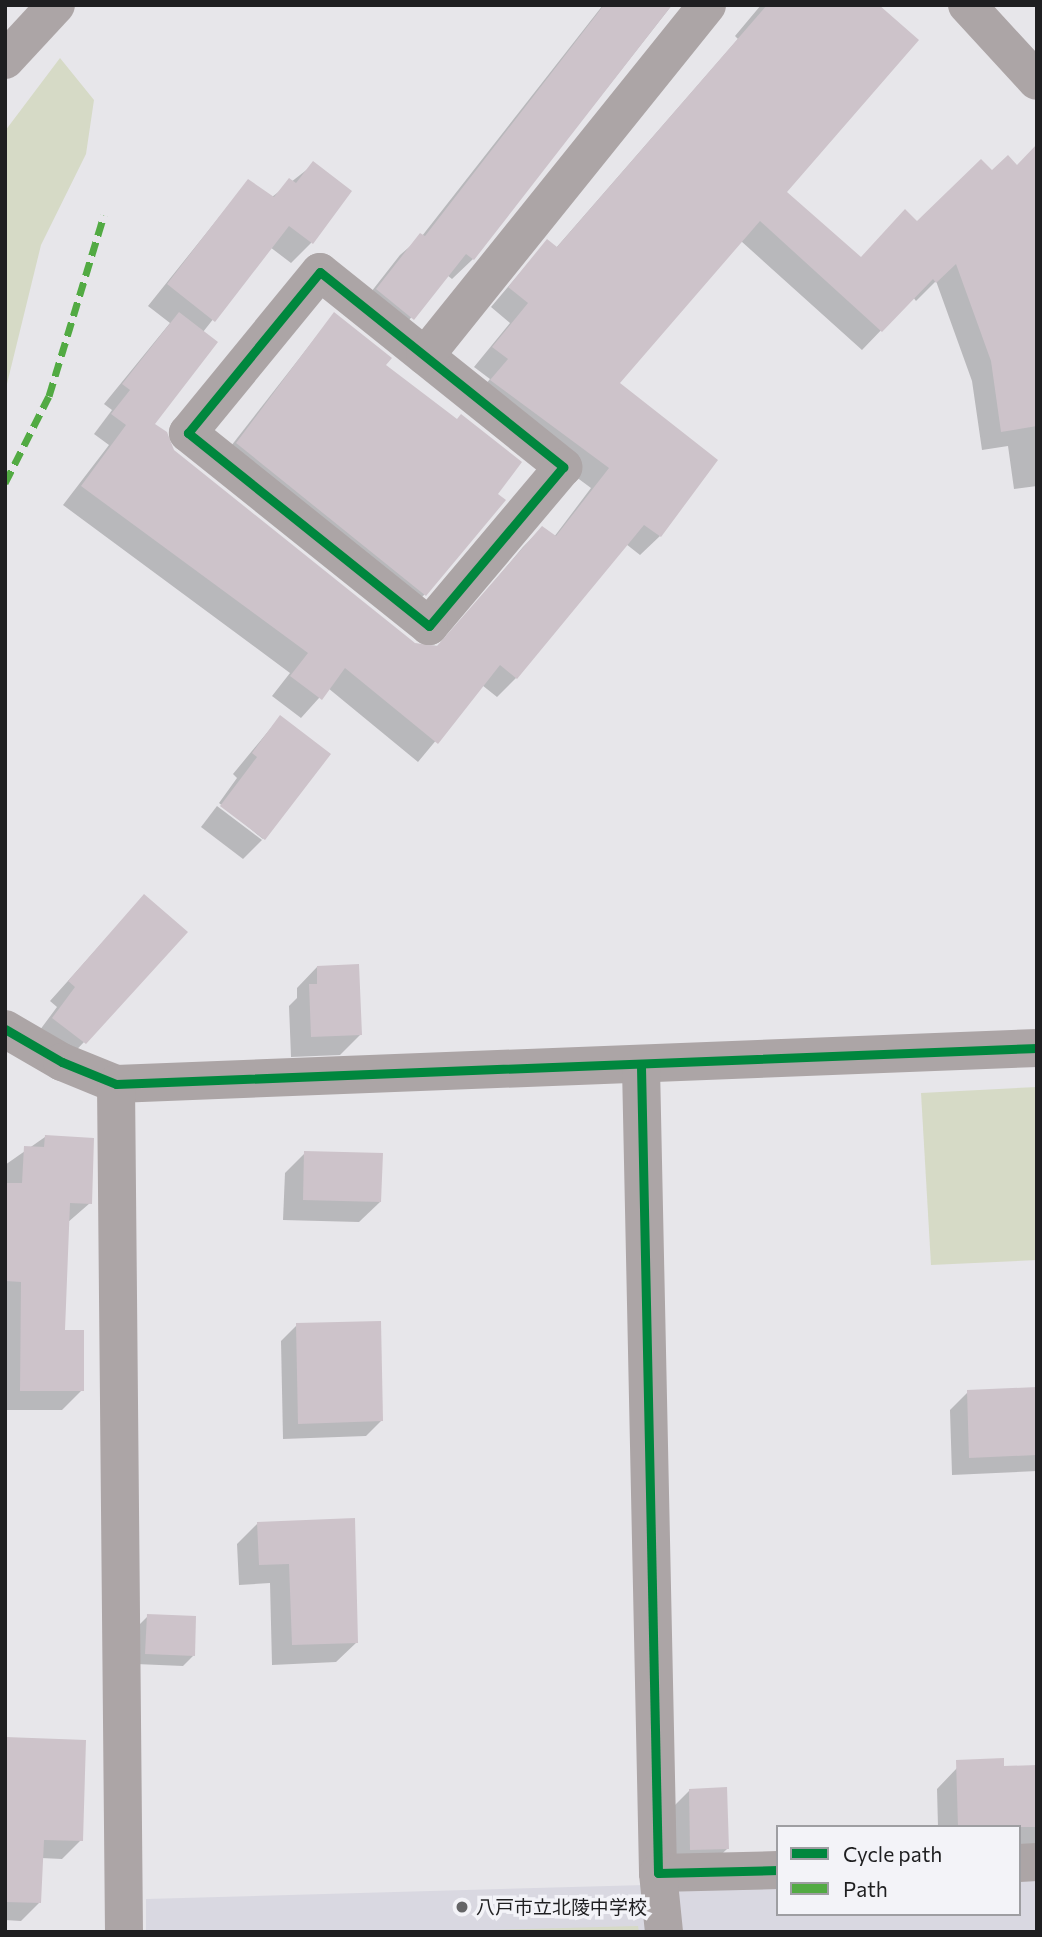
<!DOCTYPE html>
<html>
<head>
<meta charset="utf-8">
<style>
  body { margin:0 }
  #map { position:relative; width:1042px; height:1937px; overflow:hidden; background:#e7e6ea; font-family:Commissioner,"Noto Sans JP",sans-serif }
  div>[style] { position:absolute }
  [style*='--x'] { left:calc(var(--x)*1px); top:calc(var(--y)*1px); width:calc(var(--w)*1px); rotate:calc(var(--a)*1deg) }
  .built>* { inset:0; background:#d9d8e1 }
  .green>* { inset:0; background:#d6dac6 }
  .shadow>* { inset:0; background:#0003 }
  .building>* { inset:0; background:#cdc3ca }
  .minor>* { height:38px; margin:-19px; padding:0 19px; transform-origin:19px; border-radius:19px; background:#aca5a6 }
  .quiet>* { height:7px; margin-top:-3.5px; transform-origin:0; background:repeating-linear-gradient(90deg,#52aa43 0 14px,transparent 0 21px) }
  .cycleway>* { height:9px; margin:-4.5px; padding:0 4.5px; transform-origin:4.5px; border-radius:4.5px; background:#00873e }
  .dots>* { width:19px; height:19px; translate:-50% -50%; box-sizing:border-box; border:4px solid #f3f3f8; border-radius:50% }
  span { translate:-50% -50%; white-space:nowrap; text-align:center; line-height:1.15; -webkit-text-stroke:7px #f3f3f8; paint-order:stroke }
  .poi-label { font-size:19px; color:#1f1f21 }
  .left { translate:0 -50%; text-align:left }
  .frame { position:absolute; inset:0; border:7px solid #1f1f21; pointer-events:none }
  .legend { position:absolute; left:776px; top:1825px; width:245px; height:91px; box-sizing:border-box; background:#f3f3f8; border:2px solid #9e9ea2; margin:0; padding:9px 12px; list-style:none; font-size:21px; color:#1f1f21 }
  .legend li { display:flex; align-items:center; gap:14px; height:35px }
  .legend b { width:35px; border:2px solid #9e9ea2 }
</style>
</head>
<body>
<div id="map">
  <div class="built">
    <div style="clip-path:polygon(1037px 1877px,1037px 1932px,146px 1932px,146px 1899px,645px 1885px,778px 1882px,778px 1914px,1019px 1914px,1019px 1878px)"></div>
  </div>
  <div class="green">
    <div style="clip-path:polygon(60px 58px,94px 100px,86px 154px,41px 245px,5px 392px,5px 131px)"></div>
    <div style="clip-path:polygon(1037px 1087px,1037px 1260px,931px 1265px,921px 1093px)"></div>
    <div style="clip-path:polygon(638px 1926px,639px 1932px,416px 1932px)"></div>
  </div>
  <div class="shadow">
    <div style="clip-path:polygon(603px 5px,672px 5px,473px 259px,452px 279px,447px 275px,393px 339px,357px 310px,400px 255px,422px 236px)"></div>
    <div style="clip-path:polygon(761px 5px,848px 5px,784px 192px,860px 259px,917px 223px,1037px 204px,1037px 486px,1014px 489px,1008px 446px,982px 450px,972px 381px,936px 281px,916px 301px,913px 297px,862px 350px,741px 241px,618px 384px,660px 536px,640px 555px,626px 544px,516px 678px,497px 697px,482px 685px,418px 762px,328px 688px,301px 718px,272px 696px,290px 673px,63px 505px,109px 445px,94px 434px,112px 410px,104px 404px,170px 323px,148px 306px,248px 181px,272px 197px,314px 164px,311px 243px,291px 263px,270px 247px,203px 332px,153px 424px,173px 451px,415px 645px,440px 646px,523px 547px,542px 528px,554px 537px,591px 488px,472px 400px,490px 379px,474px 367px,510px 323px,491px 307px,547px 241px,556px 248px,738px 39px,735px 36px)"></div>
    <div style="clip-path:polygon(334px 314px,384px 366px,425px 594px,404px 615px,217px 464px)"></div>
    <div style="clip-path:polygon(280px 717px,329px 754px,263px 839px,219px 803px,237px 778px,233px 774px)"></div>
    <div style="clip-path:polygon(217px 806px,262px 840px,243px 859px,201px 827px)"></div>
    <div style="clip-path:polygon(144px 896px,84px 1042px,65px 1062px,34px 1038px,57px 1007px,50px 1001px)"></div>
    <div style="clip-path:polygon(317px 967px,360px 1035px,340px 1055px,291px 1057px,289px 1006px,297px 998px,297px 988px)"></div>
    <div style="clip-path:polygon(45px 1137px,90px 1203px,67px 1223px,63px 1332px,82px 1390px,62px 1410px,5px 1410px,5px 1165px)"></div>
    <div style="clip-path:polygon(305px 1153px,380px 1202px,359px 1222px,283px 1220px,285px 1173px)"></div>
    <div style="clip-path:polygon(297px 1325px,382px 1420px,366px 1436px,283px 1439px,281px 1341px)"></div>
    <div style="clip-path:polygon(1037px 1389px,1037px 1471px,952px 1475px,950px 1410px,968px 1392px)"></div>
    <div style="clip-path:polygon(258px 1523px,357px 1642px,336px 1662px,272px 1665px,270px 1583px,239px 1585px,237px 1544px)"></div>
    <div style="clip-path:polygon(148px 1616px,193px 1656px,183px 1666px,136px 1664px,138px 1626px)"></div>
    <div style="clip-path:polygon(5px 1739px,81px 1840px,62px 1859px,41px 1858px,40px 1902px,21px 1921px,5px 1920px)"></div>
    <div style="clip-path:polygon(957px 1768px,1037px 1774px,1037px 1855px,1019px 1857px,1019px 1827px,938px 1827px,937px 1789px)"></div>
    <div style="clip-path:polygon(690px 1790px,727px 1849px,706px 1869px,671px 1870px,669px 1811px)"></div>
  </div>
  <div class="building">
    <div style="clip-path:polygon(604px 5px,672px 5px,474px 260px,466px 254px,414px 320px,376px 289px,420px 233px,425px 236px)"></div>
    <div style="clip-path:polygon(767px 5px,879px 5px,919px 40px,787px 192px,861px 257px,905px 209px,917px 221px,981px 159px,992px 170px,1008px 155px,1017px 165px,1037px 144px,1037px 426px,1001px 432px,991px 361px,956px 264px,936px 283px,933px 279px,882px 332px,760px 221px,620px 383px,718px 460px,661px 537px,644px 525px,517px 679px,500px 665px,438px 744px,345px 668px,322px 700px,290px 676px,308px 653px,81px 486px,126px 425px,111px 414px,130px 390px,122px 384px,179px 312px,218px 342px,155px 424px,167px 432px,174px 450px,415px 643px,437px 646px,542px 526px,556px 536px,609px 468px,490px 380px,508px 359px,492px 347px,528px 303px,508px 287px,547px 239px,557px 247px)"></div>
    <div style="clip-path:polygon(313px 161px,352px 191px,313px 244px,289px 226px,215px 322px,167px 284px,248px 179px,274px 197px,289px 178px,296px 183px)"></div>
    <div style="clip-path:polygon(334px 312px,392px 358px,386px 365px,457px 419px,461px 414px,522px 462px,498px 494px,506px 500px,426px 596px,236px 443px)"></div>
    <div style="clip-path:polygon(280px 715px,331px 754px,265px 840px,220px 806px,257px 757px,252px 753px)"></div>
    <div style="clip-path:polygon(144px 894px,188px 932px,86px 1044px,52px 1018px,75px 987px,68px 981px)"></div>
    <div style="clip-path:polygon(359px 964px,362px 1035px,311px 1037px,309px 984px,317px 984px,317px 966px)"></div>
    <div style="clip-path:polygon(45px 1135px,94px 1138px,92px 1204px,70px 1203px,65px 1330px,84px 1330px,84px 1391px,20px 1391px,21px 1282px,5px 1281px,5px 1183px,22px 1183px,24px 1146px,44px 1147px)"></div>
    <div style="clip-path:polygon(304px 1151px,383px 1153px,381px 1202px,303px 1200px)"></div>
    <div style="clip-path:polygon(381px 1321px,383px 1421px,298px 1424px,296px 1323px)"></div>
    <div style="clip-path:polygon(1037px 1387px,1037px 1455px,969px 1458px,967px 1390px)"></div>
    <div style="clip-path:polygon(355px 1518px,358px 1643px,292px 1645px,289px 1564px,259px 1565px,257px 1522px)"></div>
    <div style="clip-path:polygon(147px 1614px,196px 1616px,195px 1656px,145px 1654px)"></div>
    <div style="clip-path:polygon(5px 1737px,86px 1740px,83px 1841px,44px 1840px,41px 1903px,5px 1902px)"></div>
    <div style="clip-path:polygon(1004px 1758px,1004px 1766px,1037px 1765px,1037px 1827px,958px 1827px,956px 1760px)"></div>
    <div style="clip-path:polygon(727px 1787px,729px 1849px,690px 1850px,689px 1789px)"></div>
  </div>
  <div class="minor">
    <div style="--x:967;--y:5;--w:103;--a:47.4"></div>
    <div style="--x:5;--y:60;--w:75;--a:-47.2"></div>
    <div style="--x:320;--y:272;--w:312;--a:38.7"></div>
    <div style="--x:563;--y:467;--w:208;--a:130.1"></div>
    <div style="--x:429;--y:626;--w:309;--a:-141.3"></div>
    <div style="--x:188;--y:433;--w:208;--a:-50.7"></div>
    <div style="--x:425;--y:356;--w:450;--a:-51.2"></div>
    <div style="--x:5;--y:1029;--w:66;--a:30.1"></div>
    <div style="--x:62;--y:1062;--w:58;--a:22.2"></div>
    <div style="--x:116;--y:1084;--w:922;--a:-2.24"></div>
    <div style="--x:641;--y:1067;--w:806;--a:88.79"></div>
    <div style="--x:658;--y:1873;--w:120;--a:-1.4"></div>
    <div style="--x:116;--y:1084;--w:848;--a:89.46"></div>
    <div style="--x:1019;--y:1863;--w:18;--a:-3"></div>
    <div style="--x:658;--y:1873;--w:59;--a:84.2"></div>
  </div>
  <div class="quiet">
    <div style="--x:5;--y:483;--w:97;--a:-63.2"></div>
    <div style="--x:49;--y:396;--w:189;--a:-73.1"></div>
  </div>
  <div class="cycleway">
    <div style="--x:320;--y:272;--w:312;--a:38.7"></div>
    <div style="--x:563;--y:467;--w:208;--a:130.1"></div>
    <div style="--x:429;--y:626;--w:309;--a:-141.3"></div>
    <div style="--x:188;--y:433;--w:208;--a:-50.7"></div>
    <div style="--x:5;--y:1029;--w:66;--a:30.1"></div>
    <div style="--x:62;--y:1062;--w:58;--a:22.2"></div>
    <div style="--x:116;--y:1084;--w:922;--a:-2.24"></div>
    <div style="--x:641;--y:1067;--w:806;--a:88.79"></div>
    <div style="--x:658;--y:1873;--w:120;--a:-1.4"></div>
  </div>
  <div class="dots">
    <div style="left:462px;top:1907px;background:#656567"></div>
  </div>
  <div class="poi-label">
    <span class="left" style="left:476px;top:1907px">八戸市立北陵中学校</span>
  </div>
  <div class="frame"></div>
  <ul class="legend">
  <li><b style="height:9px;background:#00873e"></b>Cycle path</li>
  <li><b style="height:9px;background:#52aa43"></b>Path</li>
  </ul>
</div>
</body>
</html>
